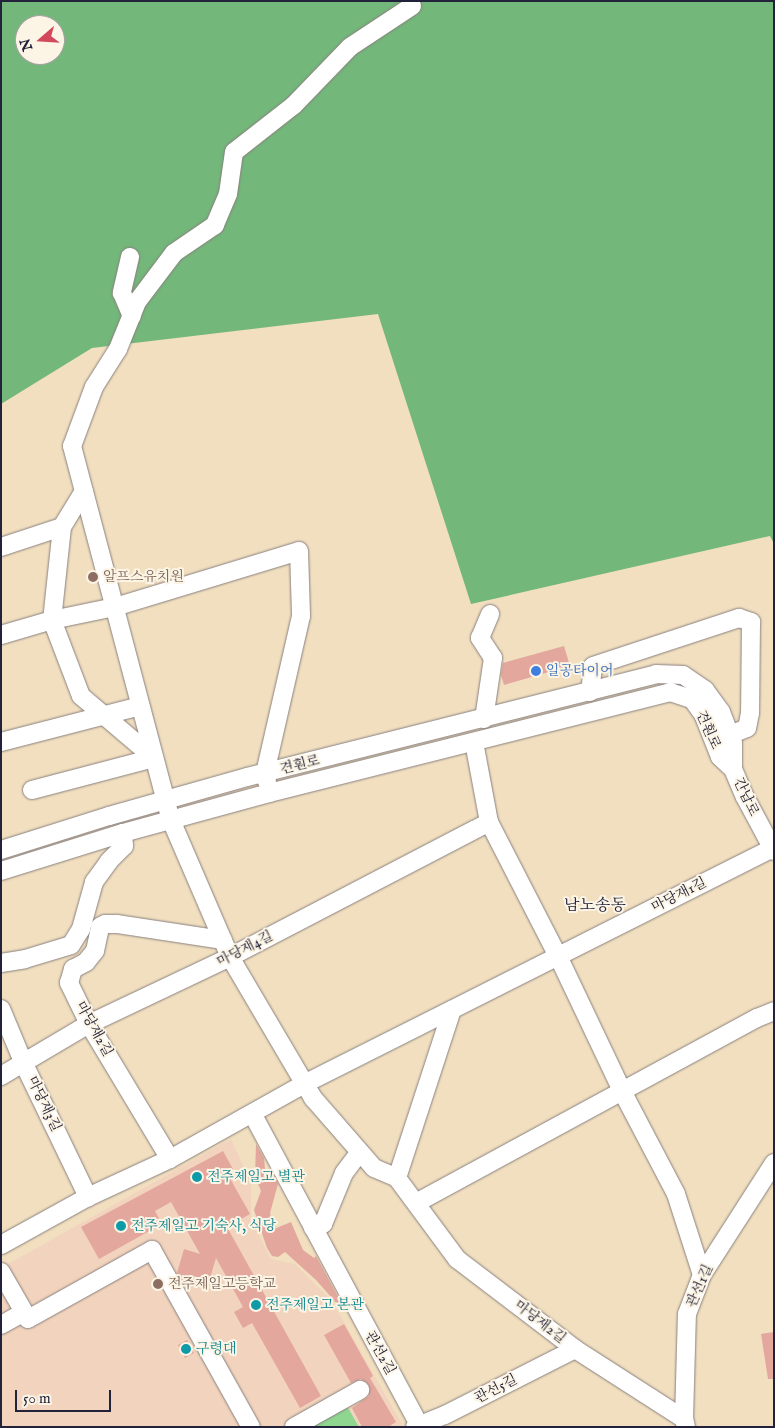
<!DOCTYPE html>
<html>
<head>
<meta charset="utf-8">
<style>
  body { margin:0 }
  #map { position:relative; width:775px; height:1428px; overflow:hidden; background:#f1dfc0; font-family:"IM FELL English","Noto Serif KR",serif }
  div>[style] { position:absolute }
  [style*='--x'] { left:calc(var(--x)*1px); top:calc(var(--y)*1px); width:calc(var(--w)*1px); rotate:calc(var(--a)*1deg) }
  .built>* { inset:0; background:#f2d4be }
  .green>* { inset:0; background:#8fd691 }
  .forest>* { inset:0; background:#73b77b }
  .building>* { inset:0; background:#e3a79d }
  .roads { filter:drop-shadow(0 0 1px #8a807e) drop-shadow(0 0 1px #8a807e) }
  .minor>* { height:18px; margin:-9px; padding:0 9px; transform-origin:9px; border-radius:9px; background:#fff }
  .dots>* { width:14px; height:14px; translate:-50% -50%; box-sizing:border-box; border:2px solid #fcf5e5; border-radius:50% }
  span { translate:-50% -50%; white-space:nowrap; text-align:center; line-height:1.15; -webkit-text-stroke:4px #fcf5e5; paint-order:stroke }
  .education-label { font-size:14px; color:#785e54 }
  .left { translate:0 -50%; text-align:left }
  .shop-label { font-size:14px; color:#366cbe }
  .street-label { font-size:14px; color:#22223b }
  .culture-label { font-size:14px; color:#0d838f }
  .quarter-label { font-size:16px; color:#22223b }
  .frame { position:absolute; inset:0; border:2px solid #22223b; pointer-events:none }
  .north { position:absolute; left:15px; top:15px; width:50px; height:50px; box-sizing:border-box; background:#fcf5e5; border:1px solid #a5a1a1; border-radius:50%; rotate:251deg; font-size:14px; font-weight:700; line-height:20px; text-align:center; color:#22223b }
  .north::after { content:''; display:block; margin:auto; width:18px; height:22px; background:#d1495b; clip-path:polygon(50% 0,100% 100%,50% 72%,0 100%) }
  .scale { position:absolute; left:15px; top:1390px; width:96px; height:22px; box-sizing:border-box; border:2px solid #22223b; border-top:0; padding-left:6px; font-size:15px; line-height:18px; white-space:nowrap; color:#22223b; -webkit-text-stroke:4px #fcf5e5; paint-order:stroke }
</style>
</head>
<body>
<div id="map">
  <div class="built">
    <div style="clip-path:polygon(231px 1139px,251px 1182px,251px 1220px,271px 1259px,295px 1264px,332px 1301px,402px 1424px,398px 1427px,1px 1427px,1px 1268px)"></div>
  </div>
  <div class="green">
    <div style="clip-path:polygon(347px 1406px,359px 1427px,311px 1427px)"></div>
  </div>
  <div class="forest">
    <div style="clip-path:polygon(evenodd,1px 1px,774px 1px,774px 544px,770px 536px,471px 604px,378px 314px,92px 348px,1px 404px,1px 1px,25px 25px,55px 25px,55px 55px,25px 55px,25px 25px)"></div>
  </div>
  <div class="building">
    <div style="clip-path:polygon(564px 646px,570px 666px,504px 685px,501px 675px,503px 663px)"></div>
    <div style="clip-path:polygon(256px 1144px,264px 1158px,265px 1169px,271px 1171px,271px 1179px,276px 1180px,278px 1184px,270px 1213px,274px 1229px,291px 1222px,303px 1250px,314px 1258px,316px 1256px,342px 1304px,339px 1306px,316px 1280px,285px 1252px,278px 1257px,272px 1256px,267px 1248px,254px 1210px,261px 1191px,255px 1176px)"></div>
    <div style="clip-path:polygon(223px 1151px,233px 1169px,227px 1173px,250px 1214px,227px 1227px,321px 1396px,300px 1408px,252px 1323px,243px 1328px,234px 1312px,243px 1307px,216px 1258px,207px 1288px,181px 1280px,177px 1273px,184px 1249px,200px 1254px,171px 1202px,155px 1211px,162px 1224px,99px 1259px,81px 1227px)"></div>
    <div style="clip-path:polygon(344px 1324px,373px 1376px,370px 1378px,396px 1422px,388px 1427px,362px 1427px,352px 1408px,369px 1396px,369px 1385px,361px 1379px,351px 1383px,324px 1335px)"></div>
    <div style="clip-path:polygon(774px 1332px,774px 1379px,768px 1379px,761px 1334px)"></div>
    <div style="clip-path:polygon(187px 1340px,194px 1353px,185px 1358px,178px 1345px)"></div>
  </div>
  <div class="roads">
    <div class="minor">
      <div style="--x:412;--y:6;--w:74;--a:146.5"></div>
      <div style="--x:350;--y:47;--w:81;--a:134"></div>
      <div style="--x:294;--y:105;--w:76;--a:141.9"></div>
      <div style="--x:234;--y:152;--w:42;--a:98.1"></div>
      <div style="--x:228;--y:194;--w:34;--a:113"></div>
      <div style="--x:215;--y:225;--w:50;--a:145.7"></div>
      <div style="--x:174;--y:253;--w:61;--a:127.1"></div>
      <div style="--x:137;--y:302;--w:51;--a:112"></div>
      <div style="--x:118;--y:349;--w:45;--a:122.3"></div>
      <div style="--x:94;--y:387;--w:63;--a:110.4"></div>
      <div style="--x:72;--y:446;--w:387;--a:75.2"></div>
      <div style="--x:171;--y:820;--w:149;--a:66.7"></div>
      <div style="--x:230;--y:957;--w:164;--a:59.5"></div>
      <div style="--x:313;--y:1098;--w:93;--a:48.9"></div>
      <div style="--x:374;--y:1168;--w:25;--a:23"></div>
      <div style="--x:397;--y:1178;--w:101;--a:53.5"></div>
      <div style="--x:457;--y:1259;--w:148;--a:37.3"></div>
      <div style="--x:575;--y:1349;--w:130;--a:32.7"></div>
      <div style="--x:130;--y:257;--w:37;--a:103"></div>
      <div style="--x:122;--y:293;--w:25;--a:67"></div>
      <div style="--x:62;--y:527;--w:94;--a:96.1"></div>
      <div style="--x:52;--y:620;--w:81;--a:69.1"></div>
      <div style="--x:81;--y:696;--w:96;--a:40.3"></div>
      <div style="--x:1;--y:547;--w:64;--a:-18.2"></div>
      <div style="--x:62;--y:527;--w:42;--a:-58.6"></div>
      <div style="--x:1;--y:635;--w:53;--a:-16.4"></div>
      <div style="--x:52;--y:620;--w:64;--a:-11.7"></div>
      <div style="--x:115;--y:607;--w:192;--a:-16.9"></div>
      <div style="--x:299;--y:551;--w:65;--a:88.2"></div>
      <div style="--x:301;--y:616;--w:161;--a:102.9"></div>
      <div style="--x:265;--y:773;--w:9;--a:77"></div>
      <div style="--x:590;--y:692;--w:26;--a:-83"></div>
      <div style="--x:593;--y:666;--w:154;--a:-18.2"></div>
      <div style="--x:739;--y:618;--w:13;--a:18"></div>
      <div style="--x:751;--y:622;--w:91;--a:90.6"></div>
      <div style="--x:750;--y:713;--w:15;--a:101"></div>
      <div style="--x:747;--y:728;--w:18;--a:158"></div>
      <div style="--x:484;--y:719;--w:62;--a:-81.6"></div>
      <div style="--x:493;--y:658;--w:24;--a:-123"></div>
      <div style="--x:480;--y:638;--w:26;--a:-67"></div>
      <div style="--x:1;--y:742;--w:144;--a:-14.5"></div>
      <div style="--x:474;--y:742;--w:81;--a:79.4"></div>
      <div style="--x:489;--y:822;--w:151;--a:62.8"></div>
      <div style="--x:558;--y:956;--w:149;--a:64.6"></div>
      <div style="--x:622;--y:1091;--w:116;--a:62.3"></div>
      <div style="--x:676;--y:1194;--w:85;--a:72.2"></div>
      <div style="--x:32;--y:790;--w:126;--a:-14.7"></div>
      <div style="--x:1;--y:850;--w:113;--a:-17.5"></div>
      <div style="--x:109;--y:816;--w:143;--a:-15.8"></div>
      <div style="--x:247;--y:777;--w:422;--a:-14.1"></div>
      <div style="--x:656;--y:674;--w:27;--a:2"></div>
      <div style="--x:683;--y:675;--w:27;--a:34"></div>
      <div style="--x:705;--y:690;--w:27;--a:54"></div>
      <div style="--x:721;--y:712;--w:33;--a:69"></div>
      <div style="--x:733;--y:743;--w:26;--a:90"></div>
      <div style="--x:733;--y:769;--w:30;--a:67"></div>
      <div style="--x:745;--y:797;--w:61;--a:61.8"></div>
      <div style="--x:1;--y:871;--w:128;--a:-17.3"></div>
      <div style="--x:123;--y:833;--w:151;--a:-15.3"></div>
      <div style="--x:269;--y:793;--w:414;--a:-14.1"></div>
      <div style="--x:670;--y:692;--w:23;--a:18"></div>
      <div style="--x:692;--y:699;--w:19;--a:54"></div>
      <div style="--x:703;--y:714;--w:46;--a:68.4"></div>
      <div style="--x:720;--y:757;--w:18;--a:43"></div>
      <div style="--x:1;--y:963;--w:24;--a:-9"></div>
      <div style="--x:25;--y:959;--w:48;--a:-16.9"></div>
      <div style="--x:71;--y:945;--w:19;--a:-58"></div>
      <div style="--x:81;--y:929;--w:49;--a:-74.5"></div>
      <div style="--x:94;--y:882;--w:26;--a:-54"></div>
      <div style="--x:109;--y:861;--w:21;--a:-45"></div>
      <div style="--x:124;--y:846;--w:13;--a:-94"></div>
      <div style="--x:1;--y:1009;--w:60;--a:67.3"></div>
      <div style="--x:24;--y:1064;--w:148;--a:64.3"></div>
      <div style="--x:1;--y:1076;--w:102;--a:-30.6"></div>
      <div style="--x:89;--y:1024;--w:156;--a:-25.4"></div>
      <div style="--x:230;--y:957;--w:292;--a:-27.5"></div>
      <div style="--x:253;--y:1115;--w:354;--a:61.8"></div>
      <div style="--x:170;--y:1159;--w:157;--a:-121"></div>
      <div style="--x:89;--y:1024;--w:46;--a:-116"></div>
      <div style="--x:69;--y:983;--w:15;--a:-74"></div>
      <div style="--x:73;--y:969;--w:15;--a:-28"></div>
      <div style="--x:86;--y:962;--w:14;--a:-51"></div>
      <div style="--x:95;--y:951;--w:25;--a:-78"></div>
      <div style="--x:100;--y:927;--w:6;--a:-31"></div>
      <div style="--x:105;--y:924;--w:12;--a:0"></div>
      <div style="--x:117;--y:924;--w:107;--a:8.6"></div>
      <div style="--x:397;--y:1178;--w:177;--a:-71.9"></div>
      <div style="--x:416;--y:1203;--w:388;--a:-28.5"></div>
      <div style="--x:757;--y:1018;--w:18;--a:-22"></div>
      <div style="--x:313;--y:1228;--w:11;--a:-22"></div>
      <div style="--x:323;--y:1224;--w:55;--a:-67.6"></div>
      <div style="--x:344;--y:1173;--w:26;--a:-53"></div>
      <div style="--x:1;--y:1245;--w:99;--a:-28.9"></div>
      <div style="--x:88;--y:1197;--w:90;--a:-24.9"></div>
      <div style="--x:170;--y:1159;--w:154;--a:-29.2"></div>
      <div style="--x:304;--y:1084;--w:525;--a:-26.71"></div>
      <div style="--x:1;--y:1272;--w:54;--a:60.1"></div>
      <div style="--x:28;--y:1319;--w:142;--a:-29.1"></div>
      <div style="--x:152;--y:1250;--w:203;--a:60.8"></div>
      <div style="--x:1;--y:1325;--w:26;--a:-29"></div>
      <div style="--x:294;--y:1427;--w:76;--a:-29.3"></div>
      <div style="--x:415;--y:1427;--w:32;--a:-22"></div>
      <div style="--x:445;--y:1415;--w:146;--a:-26.9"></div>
      <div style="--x:686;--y:1427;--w:8;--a:-104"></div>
      <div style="--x:684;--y:1419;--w:105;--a:-88.4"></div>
      <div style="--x:687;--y:1314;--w:42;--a:-69"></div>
      <div style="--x:702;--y:1275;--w:133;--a:-57.3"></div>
    </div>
  </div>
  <div class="dots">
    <div style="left:93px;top:577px;background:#8d6e63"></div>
    <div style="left:536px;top:671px;background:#3f7fe0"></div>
    <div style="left:197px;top:1177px;background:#0f9aa8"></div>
    <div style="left:121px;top:1226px;background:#0f9aa8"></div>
    <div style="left:158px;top:1284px;background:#8d6e63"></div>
    <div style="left:256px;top:1305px;background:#0f9aa8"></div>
    <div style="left:186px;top:1349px;background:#0f9aa8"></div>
  </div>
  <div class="education-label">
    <span class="left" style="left:103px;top:577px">알프스유치원</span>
    <span class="left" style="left:168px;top:1284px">전주제일고등학교</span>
  </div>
  <div class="shop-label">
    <span class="left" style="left:546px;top:671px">일공타이어</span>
  </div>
  <div class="street-label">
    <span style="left:708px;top:730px;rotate:66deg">견훤로</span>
    <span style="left:300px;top:765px;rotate:-14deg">견훤로</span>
    <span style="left:746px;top:797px;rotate:65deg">간납로</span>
    <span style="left:679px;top:895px;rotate:-27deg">마당재1길</span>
    <span style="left:245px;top:949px;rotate:-27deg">마당재4길</span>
    <span style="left:94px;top:1029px;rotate:61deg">마당재2길</span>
    <span style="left:44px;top:1104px;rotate:64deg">마당재3길</span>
    <span style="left:700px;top:1286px;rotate:-66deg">관선1길</span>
    <span style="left:540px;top:1322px;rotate:38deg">마당재2길</span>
    <span style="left:380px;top:1353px;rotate:61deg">관선2길</span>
    <span style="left:496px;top:1389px;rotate:-27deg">관선5길</span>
  </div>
  <div class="culture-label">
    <span class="left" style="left:207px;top:1177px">전주제일고 별관</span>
    <span class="left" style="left:131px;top:1226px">전주제일고 기숙사, 식당</span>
    <span class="left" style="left:266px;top:1305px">전주제일고 본관</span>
    <span class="left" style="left:196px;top:1349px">구령대</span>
  </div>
  <div class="quarter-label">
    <span style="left:595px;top:906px">남노송동</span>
  </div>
  <div class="frame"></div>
  <div class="north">N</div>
  <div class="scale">50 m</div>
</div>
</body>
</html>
